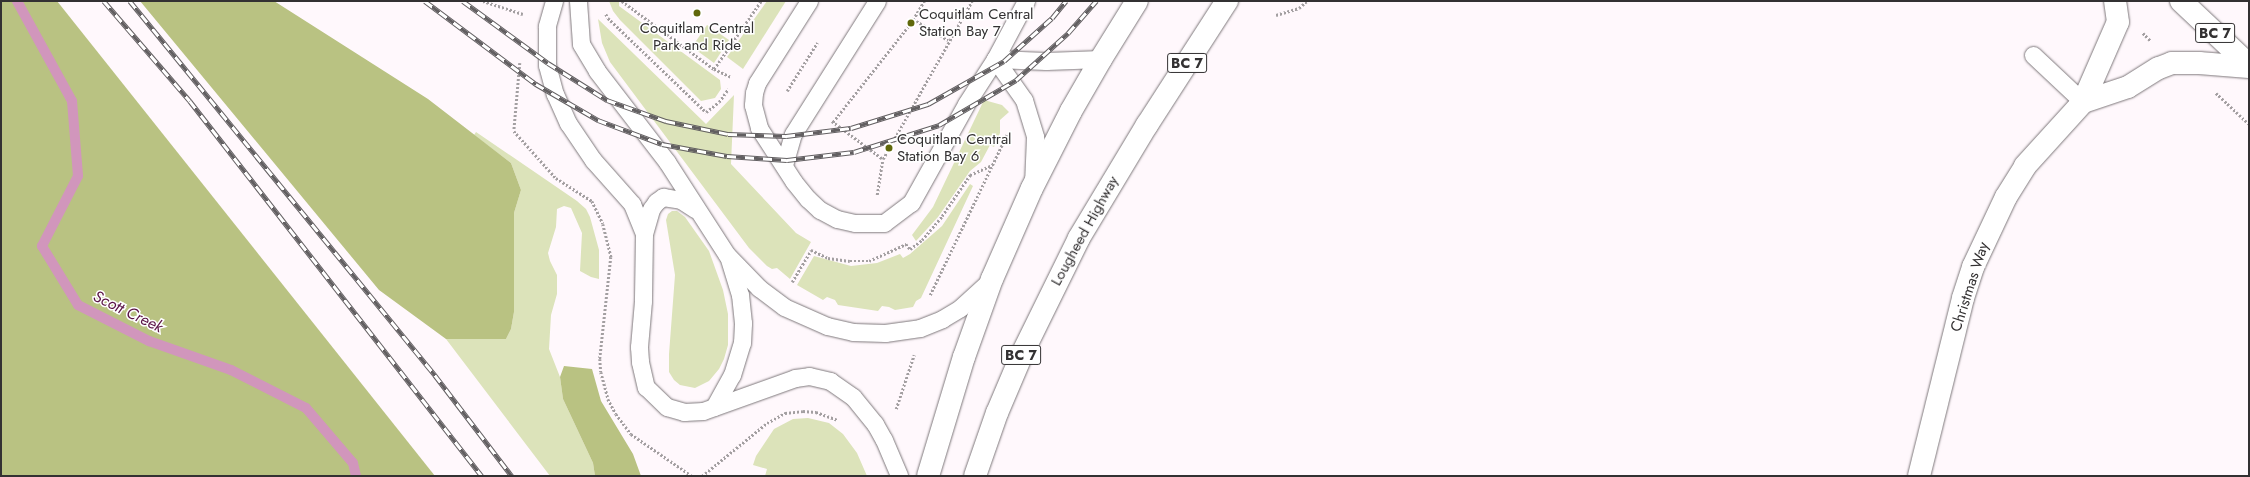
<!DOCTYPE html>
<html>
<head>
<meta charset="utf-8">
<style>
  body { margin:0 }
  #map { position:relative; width:2250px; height:477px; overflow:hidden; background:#fff8fc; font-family:Jost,sans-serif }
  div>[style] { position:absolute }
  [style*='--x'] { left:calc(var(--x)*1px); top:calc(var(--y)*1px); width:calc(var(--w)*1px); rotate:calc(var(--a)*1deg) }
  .green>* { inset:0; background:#dce3ba }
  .forest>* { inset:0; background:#b9c282 }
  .stream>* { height:10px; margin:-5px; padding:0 5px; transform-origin:5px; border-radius:5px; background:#d196bc }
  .path>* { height:2.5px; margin-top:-1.25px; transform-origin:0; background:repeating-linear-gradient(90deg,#a39fa1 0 2px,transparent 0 4px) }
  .roads { filter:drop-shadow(0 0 1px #7e787b) drop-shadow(0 0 1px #7e787b) }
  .service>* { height:17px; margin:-8.5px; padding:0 8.5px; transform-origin:8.5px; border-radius:8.5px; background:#fff }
  .tertiary>* { height:22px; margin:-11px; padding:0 11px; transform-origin:11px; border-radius:11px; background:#fff }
  .primary>* { height:22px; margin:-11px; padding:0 11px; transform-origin:11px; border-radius:11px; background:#fff }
  .rail>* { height:4.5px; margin-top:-2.25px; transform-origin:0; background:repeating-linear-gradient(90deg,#fff 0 9px,#625f61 0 18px); box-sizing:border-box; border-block:1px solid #625f61 }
  .dots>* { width:11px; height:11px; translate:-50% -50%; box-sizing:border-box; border:2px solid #fff; border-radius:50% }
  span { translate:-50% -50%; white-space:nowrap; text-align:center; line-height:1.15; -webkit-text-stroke:3px #fff; paint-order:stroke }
  .shield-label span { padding:1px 3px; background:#fff; border:1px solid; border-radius:3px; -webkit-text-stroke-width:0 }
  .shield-label { font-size:14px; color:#333132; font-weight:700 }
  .poi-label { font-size:15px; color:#333132 }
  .left { translate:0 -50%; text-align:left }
  .street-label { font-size:15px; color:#333132 }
  .water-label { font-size:16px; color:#591346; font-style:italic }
  .frame { position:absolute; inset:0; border:2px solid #333132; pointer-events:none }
</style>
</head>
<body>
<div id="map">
  <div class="green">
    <div style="clip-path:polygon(609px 1px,619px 1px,619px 6px,720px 80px,721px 89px,715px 98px,701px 101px,620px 20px,613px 11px)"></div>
    <div style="clip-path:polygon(767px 1px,786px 1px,743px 69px,727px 57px)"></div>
    <div style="clip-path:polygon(598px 19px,706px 124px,734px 95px,731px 164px,796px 233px,811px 242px,790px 279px,777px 268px,772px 269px,767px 266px,749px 248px,610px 62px,602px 43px)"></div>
    <div style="clip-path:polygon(707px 25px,729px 40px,714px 63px,692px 47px)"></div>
    <div style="clip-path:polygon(984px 100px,1002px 105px,1009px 112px,1000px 120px,1000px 133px,994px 147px,990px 145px,981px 162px,970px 171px,938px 217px,916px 241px,912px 235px,933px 207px)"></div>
    <div style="clip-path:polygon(476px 132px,577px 201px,586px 209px,590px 217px,599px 250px,599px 279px,591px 277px,580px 271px,582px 233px,571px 208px,564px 206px,557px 209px,556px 227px,548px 253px,550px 261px,557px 275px,557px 294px,551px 315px,549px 349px,560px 377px,563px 399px,593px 463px,595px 476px,550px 476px,446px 339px,506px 339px,511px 329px,514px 312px,514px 213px,521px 190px,511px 163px,474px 135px)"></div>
    <div style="clip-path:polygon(970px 184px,973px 186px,921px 298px,916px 301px,913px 307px,895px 310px,889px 307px,882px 306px,878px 311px,838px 305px,835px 300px,827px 297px,823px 300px,797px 285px,814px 256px,851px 266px,877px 263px,900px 254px,903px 258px,910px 254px,942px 226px)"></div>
    <div style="clip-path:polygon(672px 211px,677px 211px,685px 217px,709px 251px,723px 290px,728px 314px,728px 345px,724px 359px,719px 369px,709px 381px,695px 388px,680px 385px,674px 380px,669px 372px,669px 354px,675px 275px,666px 220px,668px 214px)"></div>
    <div style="clip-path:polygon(808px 418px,829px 423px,843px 434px,857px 453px,867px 476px,765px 476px,767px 469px,753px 465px,756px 456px,774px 429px,793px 419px)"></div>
  </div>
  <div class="forest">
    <div style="clip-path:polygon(1px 1px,57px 1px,435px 476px,1px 476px)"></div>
    <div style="clip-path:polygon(140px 1px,274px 1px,428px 99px,511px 163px,521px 190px,514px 213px,514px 312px,511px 329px,506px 339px,446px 339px,379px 290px)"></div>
    <div style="clip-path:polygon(564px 366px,592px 369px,601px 401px,633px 454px,641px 476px,595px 476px,593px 463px,563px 399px,560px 377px)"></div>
  </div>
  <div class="stream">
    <div style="--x:17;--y:1;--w:114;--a:61.2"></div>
    <div style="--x:72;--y:101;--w:75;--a:85.4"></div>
    <div style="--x:78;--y:176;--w:79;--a:117.2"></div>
    <div style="--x:42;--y:246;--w:69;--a:58.6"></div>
    <div style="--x:78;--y:305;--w:80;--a:26.9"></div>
    <div style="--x:149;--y:341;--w:87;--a:19.5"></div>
    <div style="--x:231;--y:370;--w:84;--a:26.9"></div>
    <div style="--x:306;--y:408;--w:72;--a:49.5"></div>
    <div style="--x:353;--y:463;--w:13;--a:77"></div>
  </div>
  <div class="path">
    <div style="--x:483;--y:1;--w:42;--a:18"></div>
    <div style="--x:622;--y:1;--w:114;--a:36.5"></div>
    <div style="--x:714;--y:69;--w:83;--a:-55.3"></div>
    <div style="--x:606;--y:14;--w:4;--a:63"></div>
    <div style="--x:608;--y:18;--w:136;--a:43.8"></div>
    <div style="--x:706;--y:112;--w:16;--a:-38"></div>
    <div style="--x:719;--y:102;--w:16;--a:-55"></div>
    <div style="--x:1276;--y:15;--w:24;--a:-17"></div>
    <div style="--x:1299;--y:8;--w:11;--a:-41"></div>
    <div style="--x:913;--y:19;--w:41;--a:31"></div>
    <div style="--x:2143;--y:33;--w:11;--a:45"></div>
    <div style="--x:520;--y:63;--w:68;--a:95"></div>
    <div style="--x:514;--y:131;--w:63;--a:48.2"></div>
    <div style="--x:556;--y:178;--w:43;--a:32.6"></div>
    <div style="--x:592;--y:201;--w:25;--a:64"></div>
    <div style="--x:603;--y:224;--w:34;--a:76"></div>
    <div style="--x:611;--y:257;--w:103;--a:96.2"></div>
    <div style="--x:600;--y:359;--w:13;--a:86"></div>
    <div style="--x:601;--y:372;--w:28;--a:75"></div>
    <div style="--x:608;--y:399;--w:17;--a:62"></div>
    <div style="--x:616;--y:414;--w:25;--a:53"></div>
    <div style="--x:631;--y:434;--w:74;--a:34.5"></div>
    <div style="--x:714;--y:69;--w:19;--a:25"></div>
    <div style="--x:787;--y:91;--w:57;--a:-58"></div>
    <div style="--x:2216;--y:93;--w:45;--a:43.2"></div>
    <div style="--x:832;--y:121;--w:64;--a:36.7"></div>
    <div style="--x:833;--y:122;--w:126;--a:-51.8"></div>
    <div style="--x:911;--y:23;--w:26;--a:-59"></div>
    <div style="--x:877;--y:195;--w:36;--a:-81"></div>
    <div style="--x:883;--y:159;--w:181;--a:-60.6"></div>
    <div style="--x:792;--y:282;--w:37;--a:-59"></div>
    <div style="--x:811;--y:250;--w:19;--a:25"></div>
    <div style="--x:828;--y:258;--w:22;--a:8"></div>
    <div style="--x:850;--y:261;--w:19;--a:0"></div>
    <div style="--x:869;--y:261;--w:41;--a:-24.7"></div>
    <div style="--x:906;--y:244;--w:6;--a:51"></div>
    <div style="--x:910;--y:249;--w:15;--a:-37"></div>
    <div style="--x:922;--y:240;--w:31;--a:-50"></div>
    <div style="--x:942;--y:216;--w:50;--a:-55.7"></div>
    <div style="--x:970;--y:175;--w:24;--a:-24"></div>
    <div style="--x:930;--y:295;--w:178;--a:-64.4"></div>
    <div style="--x:896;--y:409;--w:57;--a:-71.6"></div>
    <div style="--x:702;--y:476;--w:84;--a:-39.2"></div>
    <div style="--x:767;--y:423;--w:21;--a:-29"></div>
    <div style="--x:785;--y:413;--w:18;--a:-6"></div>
    <div style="--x:803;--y:411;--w:13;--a:4"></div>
    <div style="--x:816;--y:412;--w:23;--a:20"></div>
  </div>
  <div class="roads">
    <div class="service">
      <div style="--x:554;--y:1;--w:26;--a:106"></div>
      <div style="--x:547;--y:26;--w:39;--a:90"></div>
      <div style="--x:547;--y:65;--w:30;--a:75"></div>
      <div style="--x:555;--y:94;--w:32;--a:66"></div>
      <div style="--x:568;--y:123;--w:45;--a:56"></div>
      <div style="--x:593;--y:160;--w:59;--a:48.4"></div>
      <div style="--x:632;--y:204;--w:32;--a:68"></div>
      <div style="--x:644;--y:234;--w:67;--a:90.9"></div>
      <div style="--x:643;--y:301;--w:46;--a:95"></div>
      <div style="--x:639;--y:347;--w:15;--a:86"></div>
      <div style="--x:640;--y:362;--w:26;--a:77"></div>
      <div style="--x:646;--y:387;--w:29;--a:44"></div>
      <div style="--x:667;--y:407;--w:18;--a:16"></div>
      <div style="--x:684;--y:412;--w:19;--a:-3"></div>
      <div style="--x:703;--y:411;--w:98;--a:-19.7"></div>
      <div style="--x:795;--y:378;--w:14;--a:-8"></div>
      <div style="--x:809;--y:376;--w:22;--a:13"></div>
      <div style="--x:830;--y:381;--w:28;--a:35"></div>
      <div style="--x:853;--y:397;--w:35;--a:51"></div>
      <div style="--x:875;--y:424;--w:18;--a:61"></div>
      <div style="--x:884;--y:440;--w:39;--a:67"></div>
      <div style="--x:578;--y:1;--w:43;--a:86"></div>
      <div style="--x:581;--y:44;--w:31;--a:59"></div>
      <div style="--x:597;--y:71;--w:115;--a:52.4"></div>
      <div style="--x:667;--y:162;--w:111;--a:57.2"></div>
      <div style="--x:727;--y:255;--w:46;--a:45.9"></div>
      <div style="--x:759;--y:288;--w:31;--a:37"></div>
      <div style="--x:784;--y:307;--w:47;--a:23.8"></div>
      <div style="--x:827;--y:326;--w:27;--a:13"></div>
      <div style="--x:853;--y:332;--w:32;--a:2"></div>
      <div style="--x:885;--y:333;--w:35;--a:-8"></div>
      <div style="--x:920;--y:328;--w:24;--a:-22"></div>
      <div style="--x:942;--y:319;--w:21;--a:-31"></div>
      <div style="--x:960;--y:308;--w:43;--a:-42.2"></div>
      <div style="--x:809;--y:1;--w:97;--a:122.4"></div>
      <div style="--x:757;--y:83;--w:10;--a:107"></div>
      <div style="--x:754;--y:93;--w:12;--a:95"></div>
      <div style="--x:753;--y:105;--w:24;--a:75"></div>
      <div style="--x:759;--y:128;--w:64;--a:57.1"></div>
      <div style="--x:794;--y:182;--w:22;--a:51"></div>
      <div style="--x:808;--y:199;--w:16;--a:43"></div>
      <div style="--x:820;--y:210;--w:19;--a:28"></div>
      <div style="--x:837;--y:219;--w:18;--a:13"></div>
      <div style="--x:855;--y:223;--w:29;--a:0"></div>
      <div style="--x:884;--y:223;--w:34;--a:-37"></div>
      <div style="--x:911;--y:203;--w:113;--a:-60.9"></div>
      <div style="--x:966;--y:104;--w:54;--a:-57.2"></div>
      <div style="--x:995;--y:59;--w:66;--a:-61.9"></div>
      <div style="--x:2033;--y:55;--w:69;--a:43.2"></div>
      <div style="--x:995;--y:59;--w:50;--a:54.7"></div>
      <div style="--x:1024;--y:100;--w:39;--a:73"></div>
      <div style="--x:1035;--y:137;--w:47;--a:92.4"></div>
      <div style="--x:995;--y:59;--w:51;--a:2.2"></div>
      <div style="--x:1046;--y:61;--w:55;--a:-2.1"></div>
      <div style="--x:784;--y:165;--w:32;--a:-74"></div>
      <div style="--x:793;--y:134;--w:157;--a:-57.7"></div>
      <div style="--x:644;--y:234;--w:26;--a:-74"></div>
      <div style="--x:651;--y:209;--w:9;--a:-54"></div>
      <div style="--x:656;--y:202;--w:9;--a:-36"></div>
      <div style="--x:663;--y:197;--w:18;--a:9"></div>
      <div style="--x:681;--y:200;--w:17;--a:33"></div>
      <div style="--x:714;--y:407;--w:37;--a:-61"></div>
      <div style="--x:732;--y:375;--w:34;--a:-73"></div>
      <div style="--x:742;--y:343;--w:20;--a:-87"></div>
      <div style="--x:743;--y:323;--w:28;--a:-96"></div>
      <div style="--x:740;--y:295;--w:38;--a:-107"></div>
    </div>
    <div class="tertiary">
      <div style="--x:2083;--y:102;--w:47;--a:-18.4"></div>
      <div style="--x:2128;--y:87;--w:36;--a:-32"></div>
      <div style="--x:2159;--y:68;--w:14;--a:-21"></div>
      <div style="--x:2172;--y:63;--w:27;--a:0"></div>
      <div style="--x:2199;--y:63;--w:50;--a:4.6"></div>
      <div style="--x:1919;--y:476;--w:183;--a:-76.1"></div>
      <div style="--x:1963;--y:298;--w:33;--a:-72"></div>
      <div style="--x:1973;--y:267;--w:77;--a:-64.8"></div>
      <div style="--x:2006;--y:197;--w:36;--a:-58"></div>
      <div style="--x:2025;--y:166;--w:86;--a:-47.8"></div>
      <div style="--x:2083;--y:102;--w:87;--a:-66.4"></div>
      <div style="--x:2118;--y:22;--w:21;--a:-98"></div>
    </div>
    <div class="primary">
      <div style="--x:2181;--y:1;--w:93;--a:43.3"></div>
      <div style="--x:928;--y:476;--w:124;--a:-73.2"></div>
      <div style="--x:964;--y:357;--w:83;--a:-70.3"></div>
      <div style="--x:992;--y:279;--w:99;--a:-66.3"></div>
      <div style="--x:1032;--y:188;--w:86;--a:-63.1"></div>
      <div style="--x:1071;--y:111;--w:60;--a:-60"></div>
      <div style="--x:1101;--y:59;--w:68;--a:-58.2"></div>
      <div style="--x:975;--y:476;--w:67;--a:-70.8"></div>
      <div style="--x:997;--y:413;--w:64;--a:-67"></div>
      <div style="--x:1022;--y:354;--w:129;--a:-63.8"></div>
      <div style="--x:1079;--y:238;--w:132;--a:-59"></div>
      <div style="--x:1147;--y:125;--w:148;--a:-57.2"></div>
    </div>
  </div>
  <div class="rail">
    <div style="--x:104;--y:1;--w:132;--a:49.3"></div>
    <div style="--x:190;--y:101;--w:475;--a:52.1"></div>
    <div style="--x:130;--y:1;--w:483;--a:50.8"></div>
    <div style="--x:435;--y:375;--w:127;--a:52.7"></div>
    <div style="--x:425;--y:1;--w:139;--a:36.8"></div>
    <div style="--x:536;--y:84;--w:72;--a:30.1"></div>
    <div style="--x:598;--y:120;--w:68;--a:20.6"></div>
    <div style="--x:662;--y:144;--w:66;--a:10.5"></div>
    <div style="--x:727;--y:156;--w:60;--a:3.8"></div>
    <div style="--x:787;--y:160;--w:67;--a:-6.8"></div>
    <div style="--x:854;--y:152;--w:89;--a:-17.6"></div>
    <div style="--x:939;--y:125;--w:89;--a:-30.3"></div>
    <div style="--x:1016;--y:80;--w:70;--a:-42.1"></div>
    <div style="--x:1068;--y:33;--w:43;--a:-48.8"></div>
    <div style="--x:463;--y:1;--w:105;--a:36.1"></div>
    <div style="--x:548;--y:63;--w:70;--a:32.1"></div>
    <div style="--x:607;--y:100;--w:63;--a:19.6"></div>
    <div style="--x:666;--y:121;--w:63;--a:11.8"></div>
    <div style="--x:728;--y:134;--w:58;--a:2"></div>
    <div style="--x:786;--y:136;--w:65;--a:-7"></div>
    <div style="--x:851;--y:128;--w:81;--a:-17.3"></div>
    <div style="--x:928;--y:104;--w:87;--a:-29.5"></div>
    <div style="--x:1004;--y:61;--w:64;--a:-41.9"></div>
    <div style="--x:1052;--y:18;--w:22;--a:-51"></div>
  </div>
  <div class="dots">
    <div style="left:697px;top:13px;background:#60680b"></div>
    <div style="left:911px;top:23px;background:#60680b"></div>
    <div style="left:889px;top:148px;background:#60680b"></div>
  </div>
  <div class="shield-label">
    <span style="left:2215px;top:33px">BC 7</span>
    <span style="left:1187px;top:63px">BC 7</span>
    <span style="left:1021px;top:355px">BC 7</span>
  </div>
  <div class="poi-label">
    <span class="left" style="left:919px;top:23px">Coquitlam Central<br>Station Bay 7</span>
    <span style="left:697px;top:37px">Coquitlam Central<br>Park and Ride</span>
    <span class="left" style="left:897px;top:148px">Coquitlam Central<br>Station Bay 6</span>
  </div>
  <div class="street-label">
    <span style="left:1085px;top:231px;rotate:-61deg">Lougheed Highway</span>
    <span style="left:1970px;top:287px;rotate:-72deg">Christmas Way</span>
  </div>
  <div class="water-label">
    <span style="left:128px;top:312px;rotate:26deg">Scott Creek</span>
  </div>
  <div class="frame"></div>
</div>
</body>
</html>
